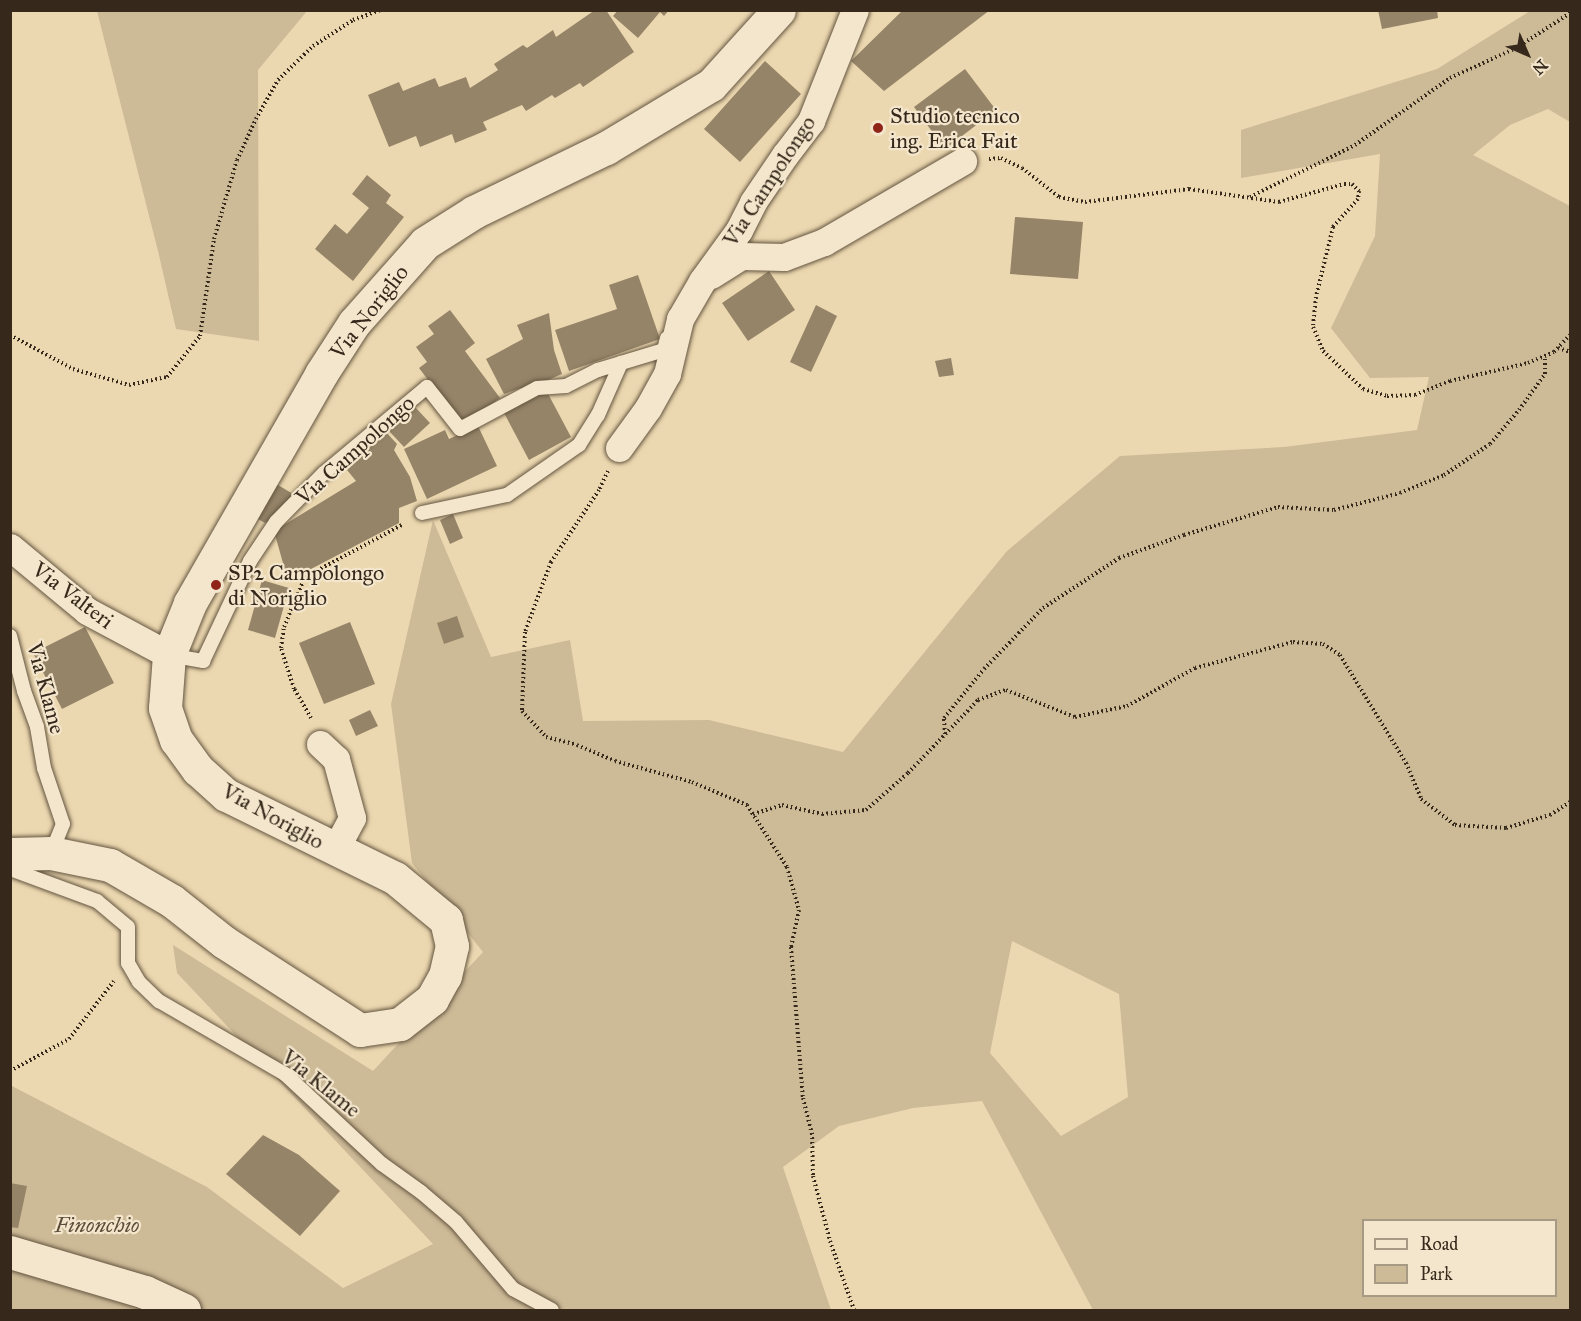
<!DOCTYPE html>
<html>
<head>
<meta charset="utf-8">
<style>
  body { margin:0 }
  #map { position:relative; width:1581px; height:1321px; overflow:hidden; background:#ecd8b0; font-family:"IM FELL Great Primer",serif }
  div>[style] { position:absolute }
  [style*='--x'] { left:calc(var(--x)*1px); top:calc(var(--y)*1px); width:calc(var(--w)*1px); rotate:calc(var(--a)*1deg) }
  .green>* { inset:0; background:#cdba97 }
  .building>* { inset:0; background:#958468 }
  .path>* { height:4px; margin-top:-2px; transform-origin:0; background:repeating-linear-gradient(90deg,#36291b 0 1.5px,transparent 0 4.5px) }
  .roads { filter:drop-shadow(0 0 2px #645540) drop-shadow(0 0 2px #645540) }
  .lane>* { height:14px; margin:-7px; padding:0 7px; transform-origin:7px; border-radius:7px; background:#f3e6cc }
  .street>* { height:27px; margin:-13.5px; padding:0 13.5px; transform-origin:13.5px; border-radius:13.5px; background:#f3e6cc }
  .secondary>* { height:33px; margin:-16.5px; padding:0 16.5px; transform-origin:16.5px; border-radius:16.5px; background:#f3e6cc }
  .dots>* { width:16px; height:16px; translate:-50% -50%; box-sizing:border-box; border:3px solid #f3e6cc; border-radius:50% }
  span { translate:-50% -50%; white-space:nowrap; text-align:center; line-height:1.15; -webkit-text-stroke:4.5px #f3e6cc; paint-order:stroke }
  .poi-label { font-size:22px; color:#36291b }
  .left { translate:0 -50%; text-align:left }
  .street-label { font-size:22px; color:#36291b }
  .park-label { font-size:22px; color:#5c4d3a; font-style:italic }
  .frame { position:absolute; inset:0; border:12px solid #36291b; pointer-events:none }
  .legend { position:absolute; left:1362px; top:1219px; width:195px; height:78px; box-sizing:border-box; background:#f3e6cc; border:2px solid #a79a85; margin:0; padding:8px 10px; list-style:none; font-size:18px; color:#36291b }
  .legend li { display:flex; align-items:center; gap:12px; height:30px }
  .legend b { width:30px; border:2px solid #a79a85 }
  .north { position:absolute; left:1497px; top:24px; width:60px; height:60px; -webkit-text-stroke:4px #f3e6cc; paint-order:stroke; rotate:135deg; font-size:16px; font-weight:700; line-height:24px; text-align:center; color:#36291b }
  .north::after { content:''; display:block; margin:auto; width:21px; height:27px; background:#36291b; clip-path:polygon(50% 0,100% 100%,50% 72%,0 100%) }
</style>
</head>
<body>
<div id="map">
  <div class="green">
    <div style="clip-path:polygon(97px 11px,307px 11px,258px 70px,259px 341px,176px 329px,158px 251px)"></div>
    <div style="clip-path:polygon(evenodd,1530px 11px,1570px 11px,1570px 122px,1548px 109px,1510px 125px,1473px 155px,1570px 206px,1570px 1310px,1093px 1310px,982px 1101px,913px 1108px,839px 1126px,783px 1167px,831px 1310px,11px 1310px,10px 1085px,207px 1187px,343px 1288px,433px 1244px,177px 973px,173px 945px,373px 1071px,483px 952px,412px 863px,391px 704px,433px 520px,491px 657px,570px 640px,583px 721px,709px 720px,843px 752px,1007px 551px,1120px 456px,1284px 447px,1417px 430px,1429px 377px,1370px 378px,1331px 328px,1375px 236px,1380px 154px,1241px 178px,1241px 130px,1437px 69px,1530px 11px,1012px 941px,1119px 994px,1128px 1097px,1061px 1136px,990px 1053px,1012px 941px,1530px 11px,1364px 1220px,1556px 1220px,1556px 1296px,1364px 1296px,1364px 1220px)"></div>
  </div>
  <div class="building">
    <div style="clip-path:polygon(595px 10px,606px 10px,634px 52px,583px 87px,580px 83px,555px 98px,552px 95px,526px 111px,522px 105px,483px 122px,487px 130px,455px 143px,452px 134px,420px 147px,416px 136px,389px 147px,368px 95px,399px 82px,403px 91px,435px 78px,439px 87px,466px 77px,470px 88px,498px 70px,494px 64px,523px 45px,527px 48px,553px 30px,556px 37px)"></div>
    <div style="clip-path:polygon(618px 10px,669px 10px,664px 16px,660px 12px,638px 38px,613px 16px)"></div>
    <div style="clip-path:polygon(903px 10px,990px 10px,884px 91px,851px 61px)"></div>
    <div style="clip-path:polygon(1378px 10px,1437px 10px,1438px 18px,1382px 29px)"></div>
    <div style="clip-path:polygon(765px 61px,801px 94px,740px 162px,704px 129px)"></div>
    <div style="clip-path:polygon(965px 69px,996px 110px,945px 149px,914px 107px)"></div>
    <div style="clip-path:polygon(367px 175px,391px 195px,386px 203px,404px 217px,353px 281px,315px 249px,335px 224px,347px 234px,369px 208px,352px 194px)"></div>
    <div style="clip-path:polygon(1015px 217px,1083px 222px,1078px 279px,1010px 274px)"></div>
    <div style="clip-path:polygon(769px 271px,795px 310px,748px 341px,722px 303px)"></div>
    <div style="clip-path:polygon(638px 275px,660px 339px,569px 371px,555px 330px,617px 309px,609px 285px)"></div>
    <div style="clip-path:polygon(816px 305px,837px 316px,811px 372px,790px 362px)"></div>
    <div style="clip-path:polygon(450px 310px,475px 343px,465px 351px,500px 398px,462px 425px,419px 368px,427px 362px,416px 347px,434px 334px,428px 326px)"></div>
    <div style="clip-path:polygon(549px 313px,554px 350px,562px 374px,522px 391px,521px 388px,504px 394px,486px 359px,523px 339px,517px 325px)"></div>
    <div style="clip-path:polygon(951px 358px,954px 375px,939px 377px,935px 361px)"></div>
    <div style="clip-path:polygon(545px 388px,571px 437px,529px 460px,503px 411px)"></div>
    <div style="clip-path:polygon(415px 407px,430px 423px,404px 447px,389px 431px)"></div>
    <div style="clip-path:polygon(478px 426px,497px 466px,427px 499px,404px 449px,445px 430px,449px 439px)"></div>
    <div style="clip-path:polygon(385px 431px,397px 444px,394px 450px,410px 477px,417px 501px,399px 508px,399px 523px,288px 581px,274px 531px,356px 481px,343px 465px,373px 445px)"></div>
    <div style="clip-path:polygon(268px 479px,293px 494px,283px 513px,265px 523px,249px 514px)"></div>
    <div style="clip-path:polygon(453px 514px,463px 538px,450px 544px,440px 520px)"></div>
    <div style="clip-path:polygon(262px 580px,289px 588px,275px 638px,248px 630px)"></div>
    <div style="clip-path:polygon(457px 616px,464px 637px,444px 644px,437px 623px)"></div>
    <div style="clip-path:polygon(350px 622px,375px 684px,324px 704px,299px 643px)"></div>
    <div style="clip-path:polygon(85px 627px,114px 683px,62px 709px,33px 653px)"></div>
    <div style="clip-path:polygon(370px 710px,378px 726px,356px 736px,349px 720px)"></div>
    <div style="clip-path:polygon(263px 1135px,299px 1155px,340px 1191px,300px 1236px,226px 1174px)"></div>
    <div style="clip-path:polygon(10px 1183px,27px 1186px,18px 1228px,10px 1227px)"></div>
  </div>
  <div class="path">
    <div style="--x:989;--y:159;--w:12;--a:-5"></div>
    <div style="--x:1001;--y:158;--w:23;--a:25"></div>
    <div style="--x:1022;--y:168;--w:47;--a:38.1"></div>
    <div style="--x:1059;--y:197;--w:26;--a:11"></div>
    <div style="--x:1085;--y:202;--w:105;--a:-7.1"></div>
    <div style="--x:1189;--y:189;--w:91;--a:8.2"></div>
    <div style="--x:1279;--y:202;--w:67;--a:-15.5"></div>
    <div style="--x:1344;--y:184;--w:8;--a:0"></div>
    <div style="--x:1352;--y:184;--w:10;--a:45"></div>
    <div style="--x:1359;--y:191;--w:8;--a:97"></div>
    <div style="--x:1358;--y:199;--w:38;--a:132"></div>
    <div style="--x:1333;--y:227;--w:72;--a:103.7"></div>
    <div style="--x:1316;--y:297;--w:30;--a:96"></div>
    <div style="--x:1313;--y:327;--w:26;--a:67"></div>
    <div style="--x:1323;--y:351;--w:55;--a:43.5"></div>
    <div style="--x:1363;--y:389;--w:25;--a:16"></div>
    <div style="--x:1387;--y:396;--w:28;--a:-2"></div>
    <div style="--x:1415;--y:395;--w:38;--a:-22"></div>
    <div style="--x:1450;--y:381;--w:80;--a:-13"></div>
    <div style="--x:1528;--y:363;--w:28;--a:-23"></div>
    <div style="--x:1554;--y:352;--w:23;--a:-47"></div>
    <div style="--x:1250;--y:197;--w:117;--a:-26.3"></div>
    <div style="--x:1355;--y:145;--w:116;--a:-35.2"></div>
    <div style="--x:1450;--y:78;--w:72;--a:-24.4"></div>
    <div style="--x:1516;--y:48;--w:64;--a:-32.9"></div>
    <div style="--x:10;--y:335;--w:72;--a:28.4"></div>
    <div style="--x:73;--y:369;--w:58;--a:15.9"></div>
    <div style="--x:129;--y:385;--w:39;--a:-12"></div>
    <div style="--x:167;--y:377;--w:53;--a:-51.2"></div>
    <div style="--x:200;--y:336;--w:98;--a:-81.8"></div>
    <div style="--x:214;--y:239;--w:82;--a:-73.8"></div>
    <div style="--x:237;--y:160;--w:45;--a:-65.1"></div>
    <div style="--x:256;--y:119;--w:45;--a:-60.6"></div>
    <div style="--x:278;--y:80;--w:49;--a:-44.2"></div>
    <div style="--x:313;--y:46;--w:48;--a:-33"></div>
    <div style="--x:353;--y:20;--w:29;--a:-20"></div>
    <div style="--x:1558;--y:348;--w:13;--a:18"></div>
    <div style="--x:608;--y:471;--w:21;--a:115"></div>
    <div style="--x:599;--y:490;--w:87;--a:123.7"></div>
    <div style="--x:551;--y:562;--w:75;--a:110.4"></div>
    <div style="--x:525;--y:632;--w:79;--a:92.2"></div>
    <div style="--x:522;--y:711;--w:35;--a:47"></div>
    <div style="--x:546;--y:737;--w:32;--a:14"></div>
    <div style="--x:577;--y:745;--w:41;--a:22.8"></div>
    <div style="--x:615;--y:761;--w:80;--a:15.3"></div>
    <div style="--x:692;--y:782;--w:60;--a:22.7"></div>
    <div style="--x:747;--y:805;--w:74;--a:57.2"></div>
    <div style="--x:787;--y:867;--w:45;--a:74.4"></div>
    <div style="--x:799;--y:910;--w:38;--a:102"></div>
    <div style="--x:791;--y:947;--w:151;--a:85.5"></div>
    <div style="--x:803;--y:1098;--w:36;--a:76"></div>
    <div style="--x:812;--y:1133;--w:43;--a:88.7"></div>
    <div style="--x:813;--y:1176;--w:67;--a:75.3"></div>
    <div style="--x:830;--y:1241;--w:73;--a:70.8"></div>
    <div style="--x:311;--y:718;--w:34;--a:-120"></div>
    <div style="--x:294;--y:689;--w:43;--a:-107.6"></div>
    <div style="--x:281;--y:648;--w:21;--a:-82"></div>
    <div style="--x:284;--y:627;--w:54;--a:-67.2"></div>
    <div style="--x:305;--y:577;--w:112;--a:-28.2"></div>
    <div style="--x:945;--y:734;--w:16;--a:-94"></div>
    <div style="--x:944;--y:718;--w:63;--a:-50.8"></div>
    <div style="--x:984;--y:669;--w:85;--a:-46"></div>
    <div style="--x:1043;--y:608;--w:91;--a:-33.3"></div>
    <div style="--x:1119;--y:558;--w:69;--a:-19.5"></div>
    <div style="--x:1184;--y:535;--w:98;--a:-16.6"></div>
    <div style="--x:1278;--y:507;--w:56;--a:3.1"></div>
    <div style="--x:1334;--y:510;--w:68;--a:-14.4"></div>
    <div style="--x:1400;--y:493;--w:48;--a:-22.2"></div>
    <div style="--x:1444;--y:475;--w:55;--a:-34"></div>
    <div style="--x:1490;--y:444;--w:45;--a:-49.5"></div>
    <div style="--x:1519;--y:410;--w:44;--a:-54.2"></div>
    <div style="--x:1545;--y:374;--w:18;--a:-90"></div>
    <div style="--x:753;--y:814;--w:30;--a:-17"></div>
    <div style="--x:782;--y:805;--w:41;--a:12.7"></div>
    <div style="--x:822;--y:814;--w:44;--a:-5.2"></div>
    <div style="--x:866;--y:810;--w:56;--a:-41.4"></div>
    <div style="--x:908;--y:773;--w:101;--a:-46.2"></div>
    <div style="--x:978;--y:700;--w:30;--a:-20"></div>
    <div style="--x:1006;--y:690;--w:74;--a:21.4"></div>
    <div style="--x:1075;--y:717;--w:53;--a:-11.9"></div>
    <div style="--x:1127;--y:706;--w:78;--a:-29.2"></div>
    <div style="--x:1195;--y:668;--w:101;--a:-14.9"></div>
    <div style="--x:1293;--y:642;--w:30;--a:4"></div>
    <div style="--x:1323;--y:644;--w:20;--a:33"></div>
    <div style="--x:1340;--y:655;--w:127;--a:58.6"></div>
    <div style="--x:1406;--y:763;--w:39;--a:67"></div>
    <div style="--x:1421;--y:799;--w:43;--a:37.4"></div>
    <div style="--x:1455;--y:825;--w:51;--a:3.4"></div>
    <div style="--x:1506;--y:828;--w:46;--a:-16.5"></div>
    <div style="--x:1550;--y:815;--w:24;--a:-33"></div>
    <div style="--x:10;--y:1071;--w:67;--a:-28.5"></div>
    <div style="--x:69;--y:1039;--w:73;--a:-52.2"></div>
  </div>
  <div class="roads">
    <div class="lane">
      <div style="--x:422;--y:513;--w:87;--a:-12"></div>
      <div style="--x:507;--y:495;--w:88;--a:-34.8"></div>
      <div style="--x:579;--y:445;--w:36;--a:-58"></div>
      <div style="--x:598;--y:415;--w:57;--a:-66.1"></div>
      <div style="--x:10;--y:636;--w:57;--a:75.7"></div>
      <div style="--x:24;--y:691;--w:38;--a:70"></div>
      <div style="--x:37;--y:727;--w:42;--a:80.3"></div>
      <div style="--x:44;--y:768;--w:59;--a:71.3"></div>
      <div style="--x:63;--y:824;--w:31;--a:112"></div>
      <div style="--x:169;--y:655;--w:35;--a:10"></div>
      <div style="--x:203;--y:661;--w:110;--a:-64.8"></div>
      <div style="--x:250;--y:561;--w:47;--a:-56.3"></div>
      <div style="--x:276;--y:522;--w:69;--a:-45.6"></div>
      <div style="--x:324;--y:473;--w:134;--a:-39.9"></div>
      <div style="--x:427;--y:387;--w:53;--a:51.8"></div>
      <div style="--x:460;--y:429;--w:87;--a:-28"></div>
      <div style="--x:537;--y:388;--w:29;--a:-4"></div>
      <div style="--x:566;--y:386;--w:36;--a:-27"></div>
      <div style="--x:598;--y:370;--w:69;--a:-16.9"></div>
      <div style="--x:664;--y:350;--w:12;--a:-76"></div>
      <div style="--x:10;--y:869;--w:93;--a:20.2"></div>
      <div style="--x:97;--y:901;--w:40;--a:40"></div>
      <div style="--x:128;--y:927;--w:36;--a:90"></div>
      <div style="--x:128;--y:963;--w:22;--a:60"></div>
      <div style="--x:139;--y:982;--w:28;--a:44"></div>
      <div style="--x:159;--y:1001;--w:146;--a:30.1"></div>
      <div style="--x:285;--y:1074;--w:132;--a:42.9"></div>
      <div style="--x:382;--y:1164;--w:48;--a:35.7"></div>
      <div style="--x:421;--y:1192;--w:46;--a:40.6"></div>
      <div style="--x:456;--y:1222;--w:88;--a:49.6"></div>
      <div style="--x:513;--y:1289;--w:44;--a:28.3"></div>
    </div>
    <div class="street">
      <div style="--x:711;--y:275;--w:36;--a:-32"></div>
      <div style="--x:742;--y:256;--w:42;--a:1.4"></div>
      <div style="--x:784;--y:257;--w:43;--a:-20.6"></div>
      <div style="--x:824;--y:242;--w:161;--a:-30.2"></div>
      <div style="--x:619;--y:448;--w:49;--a:-54.1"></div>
      <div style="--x:648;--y:408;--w:39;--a:-61"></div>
      <div style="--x:667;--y:374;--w:57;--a:-76.7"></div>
      <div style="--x:680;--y:319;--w:44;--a:-59.9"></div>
      <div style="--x:702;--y:281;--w:63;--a:-54"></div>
      <div style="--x:739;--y:230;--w:31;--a:-63"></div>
      <div style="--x:753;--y:202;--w:57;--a:-55.8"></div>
      <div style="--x:785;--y:155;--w:43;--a:-52.6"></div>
      <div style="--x:811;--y:121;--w:119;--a:-68.4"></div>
      <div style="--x:10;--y:547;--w:100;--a:39.7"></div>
      <div style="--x:87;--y:611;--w:93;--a:28.2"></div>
      <div style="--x:320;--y:744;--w:22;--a:43"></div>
      <div style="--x:336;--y:759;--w:61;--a:74.8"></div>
      <div style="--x:352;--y:818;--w:36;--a:118"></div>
    </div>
    <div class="secondary">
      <div style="--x:10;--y:854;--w:41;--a:-1.4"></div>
      <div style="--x:51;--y:853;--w:60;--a:11.5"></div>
      <div style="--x:110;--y:865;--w:72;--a:30.1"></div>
      <div style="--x:172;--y:901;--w:66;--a:38.3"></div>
      <div style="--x:224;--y:942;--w:162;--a:32.9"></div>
      <div style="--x:360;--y:1030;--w:40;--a:-8.5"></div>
      <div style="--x:400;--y:1024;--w:41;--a:-38"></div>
      <div style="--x:432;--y:999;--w:26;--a:-61"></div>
      <div style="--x:445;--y:976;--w:31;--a:-77"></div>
      <div style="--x:452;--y:946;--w:27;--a:-103"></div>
      <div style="--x:446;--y:920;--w:66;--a:-140.5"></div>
      <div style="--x:395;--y:878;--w:188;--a:-153.8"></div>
      <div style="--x:226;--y:795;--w:38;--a:-138"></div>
      <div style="--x:198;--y:770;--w:37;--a:-126"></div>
      <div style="--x:176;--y:740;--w:34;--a:-109"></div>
      <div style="--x:165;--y:708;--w:53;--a:-85.7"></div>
      <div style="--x:169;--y:655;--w:56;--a:-68"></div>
      <div style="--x:190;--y:603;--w:264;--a:-60.2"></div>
      <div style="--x:321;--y:374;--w:61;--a:-57.1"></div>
      <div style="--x:354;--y:323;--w:107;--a:-48.4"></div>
      <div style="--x:425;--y:243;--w:58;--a:-32.3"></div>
      <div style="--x:474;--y:212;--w:147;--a:-25.9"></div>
      <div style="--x:606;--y:148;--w:122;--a:-31"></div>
      <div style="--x:711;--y:85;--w:101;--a:-47.8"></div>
      <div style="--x:10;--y:1252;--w:141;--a:16.5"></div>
      <div style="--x:145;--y:1292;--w:43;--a:24.8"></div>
    </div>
  </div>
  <div class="dots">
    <div style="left:878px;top:128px;background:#8f2418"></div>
    <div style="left:216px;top:585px;background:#8f2418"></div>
  </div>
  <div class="poi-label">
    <span class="left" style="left:890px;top:128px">Studio tecnico<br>ing. Erica Fait</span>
    <span class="left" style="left:228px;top:585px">SP2 Campolongo<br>di Noriglio</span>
  </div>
  <div class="street-label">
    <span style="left:769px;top:181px;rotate:-57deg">Via Campolongo</span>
    <span style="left:369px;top:312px;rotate:-52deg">Via Noriglio</span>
    <span style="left:355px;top:450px;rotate:-42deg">Via Campolongo</span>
    <span style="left:73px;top:595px;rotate:37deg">Via Valteri</span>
    <span style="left:46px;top:688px;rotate:75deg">Via Klame</span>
    <span style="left:273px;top:816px;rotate:29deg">Via Noriglio</span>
    <span style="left:321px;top:1083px;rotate:39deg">Via Klame</span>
  </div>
  <div class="park-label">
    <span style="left:97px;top:1225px">Finonchio</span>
  </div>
  <div class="frame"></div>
  <ul class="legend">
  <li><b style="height:8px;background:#f3e6cc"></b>Road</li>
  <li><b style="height:16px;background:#cdba97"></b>Park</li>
  </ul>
  <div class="north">N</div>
</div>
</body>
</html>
